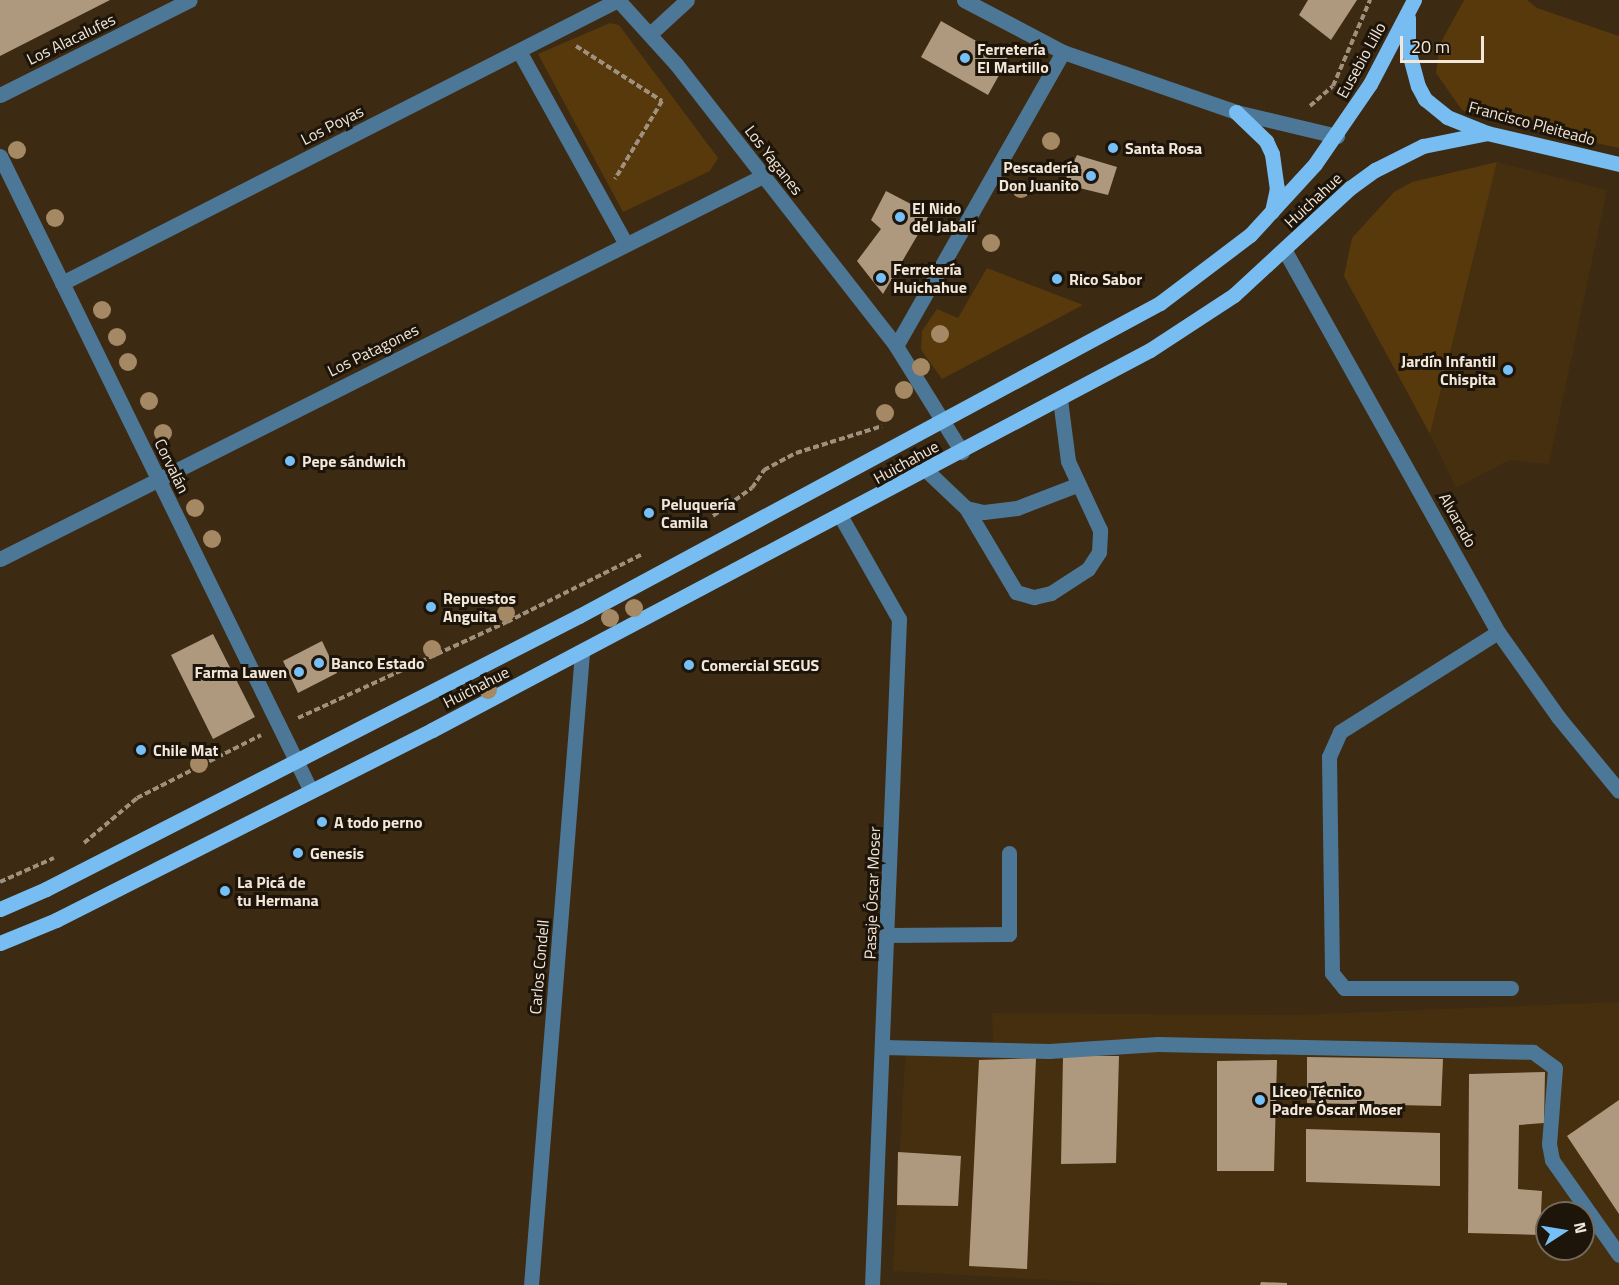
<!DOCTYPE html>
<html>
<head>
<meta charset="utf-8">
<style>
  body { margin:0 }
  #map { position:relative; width:1619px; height:1285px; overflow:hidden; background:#3d2a12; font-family:"Titillium Web",sans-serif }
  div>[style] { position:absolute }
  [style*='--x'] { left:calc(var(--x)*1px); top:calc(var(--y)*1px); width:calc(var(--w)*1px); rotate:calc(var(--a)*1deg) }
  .built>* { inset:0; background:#462f0f }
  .green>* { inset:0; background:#57390c }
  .building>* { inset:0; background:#af997e }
  .path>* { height:4px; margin-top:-2px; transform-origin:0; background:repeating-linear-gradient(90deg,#a0917e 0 6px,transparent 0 9px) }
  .minor>* { height:15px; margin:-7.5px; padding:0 7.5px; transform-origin:7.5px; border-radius:7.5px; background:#4d7796 }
  .major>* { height:15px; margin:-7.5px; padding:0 7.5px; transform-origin:7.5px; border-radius:7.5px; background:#77bdf1 }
  .trees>* { width:18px; height:18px; margin:-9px; border-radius:50%; background:#a58864 }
  .dots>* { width:16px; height:16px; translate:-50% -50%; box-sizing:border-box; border:3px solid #1d150a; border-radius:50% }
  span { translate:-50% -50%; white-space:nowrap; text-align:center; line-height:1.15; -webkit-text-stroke:6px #1d150a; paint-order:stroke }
  .street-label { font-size:16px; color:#f3e7d9 }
  .poi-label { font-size:16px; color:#f3e7d9; font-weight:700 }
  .left { translate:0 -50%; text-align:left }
  .right { translate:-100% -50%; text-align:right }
  .north { position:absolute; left:1535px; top:1201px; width:60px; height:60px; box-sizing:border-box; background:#1d150a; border:2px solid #73695d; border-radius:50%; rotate:78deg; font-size:16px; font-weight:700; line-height:24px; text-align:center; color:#f3e7d9 }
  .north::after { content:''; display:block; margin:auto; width:21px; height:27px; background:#76c0f7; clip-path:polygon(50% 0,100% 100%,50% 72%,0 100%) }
  .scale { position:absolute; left:1400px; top:36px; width:84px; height:27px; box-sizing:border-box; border:3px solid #f3e7d9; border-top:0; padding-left:8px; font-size:18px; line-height:21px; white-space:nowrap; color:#f3e7d9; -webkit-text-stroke:4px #1d150a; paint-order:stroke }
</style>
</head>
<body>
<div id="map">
  <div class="built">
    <div style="clip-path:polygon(1497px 162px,1607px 190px,1549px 464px,1509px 460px,1456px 488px,1430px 434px)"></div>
    <div style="clip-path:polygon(evenodd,1619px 1002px,1619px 1285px,1137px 1285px,893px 1271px,906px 1044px,993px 1044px,992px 1013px,1296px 1015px,1619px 1002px,1547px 1213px,1583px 1213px,1583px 1249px,1547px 1249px,1547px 1213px)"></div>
  </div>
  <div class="green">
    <div style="clip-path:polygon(1464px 0,1527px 0,1537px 8px,1619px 36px,1619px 148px,1484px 119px,1462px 110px,1436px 73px,1440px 44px)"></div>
    <div style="clip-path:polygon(610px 23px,619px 25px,718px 158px,710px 171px,623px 212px,538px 54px)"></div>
    <div style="clip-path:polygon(1497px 162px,1430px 434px,1344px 276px,1352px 238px,1394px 192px,1412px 182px)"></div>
    <div style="clip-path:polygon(987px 268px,1083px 305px,942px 379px,921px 350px,922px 331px,937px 309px,958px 318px)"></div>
  </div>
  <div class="building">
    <div style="clip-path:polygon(0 0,110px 0,0 56px)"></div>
    <div style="clip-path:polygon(1308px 0,1357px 0,1331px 40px,1299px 15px)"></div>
    <div style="clip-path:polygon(941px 21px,1008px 59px,988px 95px,921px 57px)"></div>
    <div style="clip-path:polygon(1077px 155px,1117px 167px,1108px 195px,1063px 184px)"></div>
    <div style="clip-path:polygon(886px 191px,930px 214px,883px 294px,857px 261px,881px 229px,871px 220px)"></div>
    <div style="clip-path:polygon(213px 634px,255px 717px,213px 739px,171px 655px)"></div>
    <div style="clip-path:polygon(322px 641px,337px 673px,298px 693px,283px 661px)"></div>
    <div style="clip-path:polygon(1063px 1056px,1119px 1056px,1116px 1163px,1061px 1164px)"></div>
    <div style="clip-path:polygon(1307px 1057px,1443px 1059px,1441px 1106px,1307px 1103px)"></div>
    <div style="clip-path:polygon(1036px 1058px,1027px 1269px,969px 1266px,979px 1060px)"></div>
    <div style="clip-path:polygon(1277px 1060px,1274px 1171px,1217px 1171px,1217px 1061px)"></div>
    <div style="clip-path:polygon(1545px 1072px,1544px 1123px,1519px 1125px,1518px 1189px,1542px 1191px,1540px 1235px,1468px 1233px,1469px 1074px)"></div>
    <div style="clip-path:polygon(1619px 1100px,1619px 1214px,1567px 1136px)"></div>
    <div style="clip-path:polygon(1306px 1129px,1440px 1133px,1440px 1186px,1306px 1182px)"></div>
    <div style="clip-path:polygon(898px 1152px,961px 1156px,958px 1206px,897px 1205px)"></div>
    <div style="clip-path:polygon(1261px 1282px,1287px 1283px,1287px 1285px,1260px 1285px)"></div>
  </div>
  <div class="path">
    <div style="--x:576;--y:46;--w:102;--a:32.6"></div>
    <div style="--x:662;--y:101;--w:91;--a:121.1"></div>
    <div style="--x:1310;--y:106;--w:30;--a:-41"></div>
    <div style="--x:1333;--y:86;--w:94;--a:-66.7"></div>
    <div style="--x:713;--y:516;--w:48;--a:-35.7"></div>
    <div style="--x:752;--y:488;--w:22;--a:-56"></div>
    <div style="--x:764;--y:470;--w:36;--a:-28"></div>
    <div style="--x:796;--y:453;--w:90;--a:-17.4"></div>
    <div style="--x:298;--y:718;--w:230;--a:-24.7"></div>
    <div style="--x:507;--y:622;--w:150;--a:-26.6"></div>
    <div style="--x:84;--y:843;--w:70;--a:-40.3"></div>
    <div style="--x:137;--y:798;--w:139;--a:-26.9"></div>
    <div style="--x:0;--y:882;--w:59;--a:-24"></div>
  </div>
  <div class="minor">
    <div style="--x:618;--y:0;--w:86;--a:47.8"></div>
    <div style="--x:676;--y:64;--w:358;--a:52"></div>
    <div style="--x:896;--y:346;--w:125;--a:58.1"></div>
    <div style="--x:964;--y:0;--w:112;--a:27.7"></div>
    <div style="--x:1063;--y:52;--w:183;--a:19.1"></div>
    <div style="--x:1236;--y:112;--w:104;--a:13.4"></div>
    <div style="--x:650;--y:34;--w:50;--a:-42.6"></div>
    <div style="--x:519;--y:51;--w:221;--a:61"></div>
    <div style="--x:0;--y:95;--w:212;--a:-26.6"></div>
    <div style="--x:0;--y:156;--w:707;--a:63.91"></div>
    <div style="--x:1285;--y:251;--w:436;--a:60.8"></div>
    <div style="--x:1498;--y:632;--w:105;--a:54.7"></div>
    <div style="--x:1559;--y:718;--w:94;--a:50.6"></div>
    <div style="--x:62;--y:283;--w:624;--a:-26.98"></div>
    <div style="--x:896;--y:346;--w:338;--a:-60.4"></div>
    <div style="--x:927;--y:471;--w:54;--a:43.5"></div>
    <div style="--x:966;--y:508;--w:18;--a:13"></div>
    <div style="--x:984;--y:512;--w:33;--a:-7"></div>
    <div style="--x:1017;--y:508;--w:66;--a:-21.2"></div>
    <div style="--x:966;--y:508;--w:98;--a:59.2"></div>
    <div style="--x:1016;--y:592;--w:19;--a:16"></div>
    <div style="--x:1034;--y:597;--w:17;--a:-13"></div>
    <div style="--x:1051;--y:593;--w:44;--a:-33"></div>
    <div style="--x:1088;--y:569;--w:20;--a:-57"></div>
    <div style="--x:1099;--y:552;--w:22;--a:-87"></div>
    <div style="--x:1100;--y:530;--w:76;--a:-114.9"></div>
    <div style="--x:1068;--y:461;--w:63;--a:-97.4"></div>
    <div style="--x:841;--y:517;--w:117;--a:60.4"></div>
    <div style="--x:899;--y:619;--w:667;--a:92.32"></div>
    <div style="--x:0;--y:559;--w:854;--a:-26.66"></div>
    <div style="--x:1498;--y:632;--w:187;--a:147.7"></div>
    <div style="--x:1340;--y:732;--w:27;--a:114"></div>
    <div style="--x:1329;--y:757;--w:216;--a:89.2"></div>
    <div style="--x:1332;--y:973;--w:19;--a:51"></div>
    <div style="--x:1344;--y:988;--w:167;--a:0"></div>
    <div style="--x:889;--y:935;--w:120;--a:-0.5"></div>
    <div style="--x:1009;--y:934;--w:81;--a:-90"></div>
    <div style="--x:883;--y:1047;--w:166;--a:1.4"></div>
    <div style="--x:1049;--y:1051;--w:109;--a:-3.7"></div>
    <div style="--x:1158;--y:1044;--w:375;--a:1.2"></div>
    <div style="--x:1533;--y:1052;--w:27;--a:36"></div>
    <div style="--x:1555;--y:1068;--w:76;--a:94.5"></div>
    <div style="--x:1549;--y:1144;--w:16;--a:79"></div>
    <div style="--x:1552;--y:1160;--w:116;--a:54.8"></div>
    <div style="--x:531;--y:1285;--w:635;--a:-85.39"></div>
  </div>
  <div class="major">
    <div style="--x:1408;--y:18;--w:31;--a:90"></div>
    <div style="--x:1408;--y:49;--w:38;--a:75"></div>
    <div style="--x:1418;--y:86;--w:15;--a:62"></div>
    <div style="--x:1425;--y:99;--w:28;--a:39"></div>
    <div style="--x:1447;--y:117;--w:43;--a:21.8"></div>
    <div style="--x:1487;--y:133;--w:136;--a:13.2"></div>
    <div style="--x:1236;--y:112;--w:42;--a:44"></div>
    <div style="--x:1266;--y:141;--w:14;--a:65"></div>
    <div style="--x:1272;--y:154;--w:34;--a:82"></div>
    <div style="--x:1277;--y:188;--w:24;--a:102"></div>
    <div style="--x:0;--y:909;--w:50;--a:-23.5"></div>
    <div style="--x:46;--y:889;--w:599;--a:-27.12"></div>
    <div style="--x:579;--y:616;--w:660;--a:-28.31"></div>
    <div style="--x:1160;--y:303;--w:113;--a:-37.1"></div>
    <div style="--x:1250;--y:235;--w:96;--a:-47.5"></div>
    <div style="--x:1315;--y:164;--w:97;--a:-55.5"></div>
    <div style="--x:1370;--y:84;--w:95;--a:-62.4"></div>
    <div style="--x:0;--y:943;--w:61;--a:-22.3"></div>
    <div style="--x:56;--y:920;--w:421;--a:-26.8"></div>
    <div style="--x:432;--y:730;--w:812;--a:-27.89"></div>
    <div style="--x:1150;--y:350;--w:100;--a:-33.2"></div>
    <div style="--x:1234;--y:295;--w:158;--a:-42.7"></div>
    <div style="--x:1350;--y:188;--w:31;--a:-36"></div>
    <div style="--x:1375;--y:170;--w:54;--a:-26.6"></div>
    <div style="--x:1423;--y:146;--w:65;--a:-11.5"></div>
  </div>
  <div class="trees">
    <div style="left:1051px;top:141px"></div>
    <div style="left:17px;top:150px"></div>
    <div style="left:1021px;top:189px"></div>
    <div style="left:55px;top:218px"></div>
    <div style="left:991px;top:243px"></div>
    <div style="left:102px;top:310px"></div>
    <div style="left:940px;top:334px"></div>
    <div style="left:117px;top:337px"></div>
    <div style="left:128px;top:362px"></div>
    <div style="left:921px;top:367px"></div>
    <div style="left:904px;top:390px"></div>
    <div style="left:149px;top:401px"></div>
    <div style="left:885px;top:413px"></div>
    <div style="left:163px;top:433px"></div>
    <div style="left:195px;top:508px"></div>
    <div style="left:212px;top:539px"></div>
    <div style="left:634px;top:608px"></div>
    <div style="left:506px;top:613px"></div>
    <div style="left:610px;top:618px"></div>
    <div style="left:432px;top:649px"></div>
    <div style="left:488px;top:690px"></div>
    <div style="left:199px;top:764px"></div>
  </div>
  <div class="dots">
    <div style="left:965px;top:58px;background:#76c0f7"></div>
    <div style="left:1113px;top:148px;background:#76c0f7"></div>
    <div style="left:1091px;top:176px;background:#76c0f7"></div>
    <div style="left:900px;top:217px;background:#76c0f7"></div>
    <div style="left:881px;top:278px;background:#76c0f7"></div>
    <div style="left:1057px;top:279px;background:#76c0f7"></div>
    <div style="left:1508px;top:370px;background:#76c0f7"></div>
    <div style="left:290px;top:461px;background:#76c0f7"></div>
    <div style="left:649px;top:513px;background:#76c0f7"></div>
    <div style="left:431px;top:607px;background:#76c0f7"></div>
    <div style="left:319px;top:663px;background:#76c0f7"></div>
    <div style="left:689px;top:665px;background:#76c0f7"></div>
    <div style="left:299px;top:672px;background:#76c0f7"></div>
    <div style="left:141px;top:750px;background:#76c0f7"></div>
    <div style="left:322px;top:822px;background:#76c0f7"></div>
    <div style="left:298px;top:853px;background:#76c0f7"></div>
    <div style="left:225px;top:891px;background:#76c0f7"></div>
    <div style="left:1260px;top:1100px;background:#76c0f7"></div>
  </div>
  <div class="street-label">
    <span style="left:71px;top:39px;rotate:-26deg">Los Alacalufes</span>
    <span style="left:1361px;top:60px;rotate:-61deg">Eusebio Lillo</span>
    <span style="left:1532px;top:123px;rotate:15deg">Francisco Pleiteado</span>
    <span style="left:332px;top:125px;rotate:-27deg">Los Poyas</span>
    <span style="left:774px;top:160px;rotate:52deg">Los Yaganes</span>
    <span style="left:1313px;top:200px;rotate:-43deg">Huichahue</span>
    <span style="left:373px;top:350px;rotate:-26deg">Los Patagones</span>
    <span style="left:906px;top:462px;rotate:-29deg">Huichahue</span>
    <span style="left:172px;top:466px;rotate:64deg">Corvalán</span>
    <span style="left:1458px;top:520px;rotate:61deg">Alvarado</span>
    <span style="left:476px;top:687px;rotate:-27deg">Huichahue</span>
    <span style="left:872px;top:893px;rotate:-88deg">Pasaje Óscar Moser</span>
    <span style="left:539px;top:967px;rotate:-85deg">Carlos Condell</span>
  </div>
  <div class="poi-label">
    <span class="left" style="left:977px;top:58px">Ferretería<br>El Martillo</span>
    <span class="left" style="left:1125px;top:148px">Santa Rosa</span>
    <span class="right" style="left:1079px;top:176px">Pescadería<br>Don Juanito</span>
    <span class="left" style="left:912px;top:217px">El Nido<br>del Jabalí</span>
    <span class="left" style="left:893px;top:278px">Ferretería<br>Huichahue</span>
    <span class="left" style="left:1069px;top:279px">Rico Sabor</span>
    <span class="right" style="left:1496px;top:370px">Jardín Infantil<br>Chispita</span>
    <span class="left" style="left:302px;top:461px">Pepe sándwich</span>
    <span class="left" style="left:661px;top:513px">Peluquería<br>Camila</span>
    <span class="left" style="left:443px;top:607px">Repuestos<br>Anguita</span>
    <span class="left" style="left:331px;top:663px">Banco Estado</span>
    <span class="left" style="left:701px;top:665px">Comercial SEGUS</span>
    <span class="right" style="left:287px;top:672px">Farma Lawen</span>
    <span class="left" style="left:153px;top:750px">Chile Mat</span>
    <span class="left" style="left:334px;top:822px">A todo perno</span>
    <span class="left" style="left:310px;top:853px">Genesis</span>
    <span class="left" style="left:237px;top:891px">La Picá de<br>tu Hermana</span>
    <span class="left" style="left:1272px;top:1100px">Liceo Técnico<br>Padre Óscar Moser</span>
  </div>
  <div class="north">N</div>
  <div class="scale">20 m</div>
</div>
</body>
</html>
